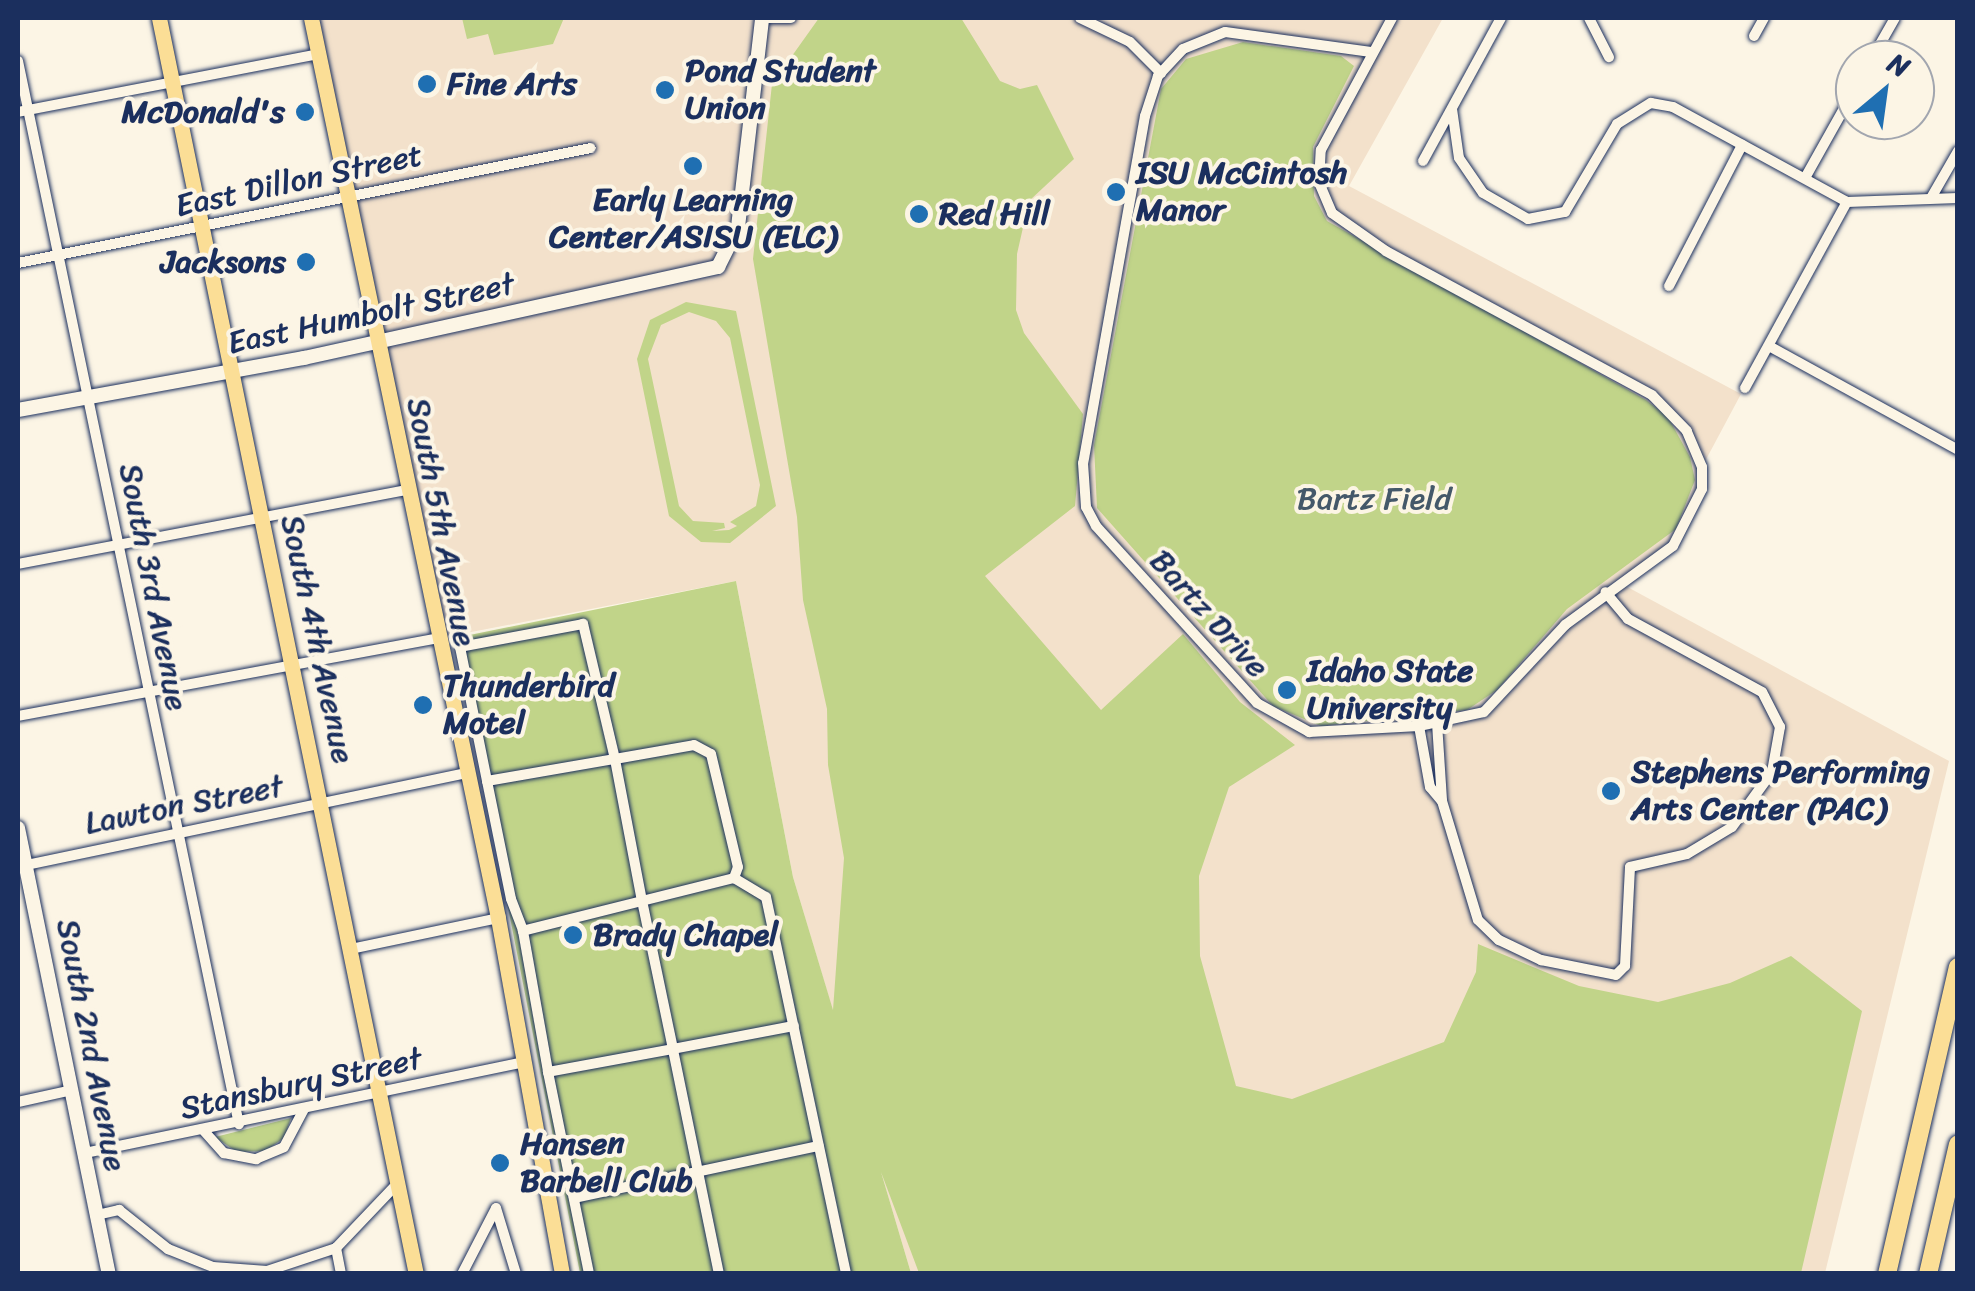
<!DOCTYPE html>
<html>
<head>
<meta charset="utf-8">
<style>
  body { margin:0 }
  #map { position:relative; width:1975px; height:1291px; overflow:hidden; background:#fcf5e5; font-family:Sriracha,sans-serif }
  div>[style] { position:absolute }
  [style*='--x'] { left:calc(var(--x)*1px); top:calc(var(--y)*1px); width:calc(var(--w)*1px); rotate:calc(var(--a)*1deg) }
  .built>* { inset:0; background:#f3e1cb }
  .green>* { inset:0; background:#c1d489 }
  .roads { filter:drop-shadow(0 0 2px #1b2f5e) drop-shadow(0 0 2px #1b2f5e) }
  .street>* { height:10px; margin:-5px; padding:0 5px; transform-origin:5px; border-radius:5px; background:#fcf5e5 }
  .secondary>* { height:14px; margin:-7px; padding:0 7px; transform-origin:7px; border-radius:7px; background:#fcf5e5 }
  .primary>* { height:15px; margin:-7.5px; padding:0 7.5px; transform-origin:7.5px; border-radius:7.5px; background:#fbde96 }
  .highway>* { height:18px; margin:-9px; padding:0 9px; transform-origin:9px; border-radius:9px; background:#fbde96 }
  .dots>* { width:28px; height:28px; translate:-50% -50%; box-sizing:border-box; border:5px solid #fcf5e5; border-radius:50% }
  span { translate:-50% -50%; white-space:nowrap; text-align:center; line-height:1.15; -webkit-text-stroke:8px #fcf5e5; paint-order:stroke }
  .poi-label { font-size:32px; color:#1b2f5e; font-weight:700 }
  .left { translate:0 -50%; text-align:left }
  .right { translate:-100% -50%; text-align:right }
  .street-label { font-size:32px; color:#1b2f5e }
  .park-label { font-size:32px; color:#445869 }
  .frame { position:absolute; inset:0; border:20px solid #1b2f5e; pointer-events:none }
  .north { position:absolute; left:1835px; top:40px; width:100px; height:100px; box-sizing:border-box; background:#fcf5e5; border:2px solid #a2a6af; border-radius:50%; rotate:29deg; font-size:28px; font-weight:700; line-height:40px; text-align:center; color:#1b2f5e }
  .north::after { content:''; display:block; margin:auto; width:35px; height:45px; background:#1f6fb2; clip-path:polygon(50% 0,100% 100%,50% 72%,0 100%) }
</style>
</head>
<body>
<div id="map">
  <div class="built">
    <div style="clip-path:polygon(311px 18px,1443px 18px,1349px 186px,1741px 394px,1702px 467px,1688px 528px,1620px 583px,1949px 761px,1825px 1273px,911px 1273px,793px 877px,736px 581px,435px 639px)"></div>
  </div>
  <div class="green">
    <div style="clip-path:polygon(462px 18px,564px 18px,553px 44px,494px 55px,488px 34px,467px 39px)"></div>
    <div style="clip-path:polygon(819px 18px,961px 18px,1000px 81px,1020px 89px,1037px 85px,1074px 159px,1029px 201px,1017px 254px,1016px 310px,1024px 333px,1083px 414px,1075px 506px,985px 576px,1101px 710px,1183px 634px,1240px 702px,1295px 745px,1229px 787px,1199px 876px,1200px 956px,1236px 1086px,1292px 1099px,1444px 1042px,1476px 972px,1478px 944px,1579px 986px,1658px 1002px,1730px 983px,1791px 956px,1862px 1011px,1801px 1273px,919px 1273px,881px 1172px,911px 1273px,580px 1273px,455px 638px,736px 581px,793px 877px,833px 1010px,844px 858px,828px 765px,827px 709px,803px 600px,797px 517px,753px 259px,772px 84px)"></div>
    <div style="clip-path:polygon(1243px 42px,1341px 56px,1354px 66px,1313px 147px,1314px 196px,1327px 221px,1646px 400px,1668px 417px,1690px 457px,1695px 480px,1676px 529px,1567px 609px,1497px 690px,1467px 710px,1321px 726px,1273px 706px,1097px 508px,1094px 445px,1161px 89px,1186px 59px)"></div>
    <div style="clip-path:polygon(evenodd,686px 302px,736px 311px,776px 506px,730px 543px,701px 542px,669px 516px,637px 359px,650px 320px,686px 302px,689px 312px,716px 321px,730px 338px,760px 485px,756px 506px,730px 522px,737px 526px,729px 530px,712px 531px,725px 528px,724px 523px,693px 521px,679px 506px,648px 359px,661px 325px,689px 312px)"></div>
    <div style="clip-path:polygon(291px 1118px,284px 1138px,265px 1151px,237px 1152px,215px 1137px)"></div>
  </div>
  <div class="roads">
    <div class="street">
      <div style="--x:767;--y:18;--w:24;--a:0"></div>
      <div style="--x:1080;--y:18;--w:55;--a:25.6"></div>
      <div style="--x:1130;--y:42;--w:44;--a:45"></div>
      <div style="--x:1589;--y:18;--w:44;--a:62.9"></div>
      <div style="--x:1754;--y:36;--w:21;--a:-61"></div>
      <div style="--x:1371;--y:52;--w:147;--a:-172.2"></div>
      <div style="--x:1225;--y:32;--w:45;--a:158"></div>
      <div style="--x:1183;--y:49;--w:37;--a:133"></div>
      <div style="--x:1158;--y:76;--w:42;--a:108"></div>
      <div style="--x:1145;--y:116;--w:352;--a:100.1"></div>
      <div style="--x:1083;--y:463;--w:44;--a:86.1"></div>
      <div style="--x:1086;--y:507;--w:21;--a:62"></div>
      <div style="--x:1096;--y:526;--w:239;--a:47.7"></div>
      <div style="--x:1257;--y:703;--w:60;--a:29.1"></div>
      <div style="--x:1309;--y:732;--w:110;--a:-3.1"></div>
      <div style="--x:1419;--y:726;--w:66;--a:-12.2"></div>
      <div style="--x:1484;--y:712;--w:119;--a:-47"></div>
      <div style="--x:1565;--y:625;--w:134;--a:-36.2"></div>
      <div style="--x:1673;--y:546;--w:64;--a:-63"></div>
      <div style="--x:1702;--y:489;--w:22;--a:-90"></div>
      <div style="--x:1702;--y:467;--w:39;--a:-113"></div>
      <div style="--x:1687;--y:431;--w:50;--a:-134.2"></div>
      <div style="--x:1652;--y:395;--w:302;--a:-151.6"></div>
      <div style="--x:1386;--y:251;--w:66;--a:-144.9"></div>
      <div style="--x:1332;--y:213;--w:33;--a:-113"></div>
      <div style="--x:1319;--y:183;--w:33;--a:-87"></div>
      <div style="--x:1321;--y:150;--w:150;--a:-61.7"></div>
      <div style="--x:1871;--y:60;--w:48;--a:-60.3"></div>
      <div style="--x:18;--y:61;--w:1086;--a:78.26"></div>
      <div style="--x:1452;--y:109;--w:49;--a:81.9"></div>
      <div style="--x:1459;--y:158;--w:42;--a:55.6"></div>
      <div style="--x:1483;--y:193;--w:52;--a:30"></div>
      <div style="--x:1528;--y:219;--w:38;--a:-11"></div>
      <div style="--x:1565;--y:212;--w:102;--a:-59.4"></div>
      <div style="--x:1617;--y:124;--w:40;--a:-32"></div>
      <div style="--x:1651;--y:103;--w:22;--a:10"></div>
      <div style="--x:1673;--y:107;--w:198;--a:28.6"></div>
      <div style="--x:1847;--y:202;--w:111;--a:-2.1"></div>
      <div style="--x:18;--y:112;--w:306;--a:-10.9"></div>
      <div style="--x:1423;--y:161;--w:163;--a:-61.4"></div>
      <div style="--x:1805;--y:178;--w:102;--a:-60.7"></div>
      <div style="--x:1931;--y:198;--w:54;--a:-60.1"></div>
      <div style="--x:18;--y:263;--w:584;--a:-11.35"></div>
      <div style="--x:1669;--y:286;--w:159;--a:-62.6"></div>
      <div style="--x:1769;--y:346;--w:216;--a:28.8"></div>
      <div style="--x:1745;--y:388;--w:212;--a:-61.3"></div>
      <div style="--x:18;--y:564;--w:395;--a:-10.8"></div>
      <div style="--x:18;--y:716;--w:424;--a:-10.5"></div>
      <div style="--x:1437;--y:723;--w:78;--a:86.3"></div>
      <div style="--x:1442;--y:801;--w:124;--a:73.2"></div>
      <div style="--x:1478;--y:920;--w:29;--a:44"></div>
      <div style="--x:1499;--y:940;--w:47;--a:25.5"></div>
      <div style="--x:1541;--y:960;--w:76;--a:11.3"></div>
      <div style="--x:1616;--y:975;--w:13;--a:-45"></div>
      <div style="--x:1625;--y:966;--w:99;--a:-87.1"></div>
      <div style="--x:1630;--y:867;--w:58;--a:-12.8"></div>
      <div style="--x:1687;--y:854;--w:52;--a:-31"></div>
      <div style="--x:1732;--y:827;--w:68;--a:-54"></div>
      <div style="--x:1772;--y:772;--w:46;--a:-79.9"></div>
      <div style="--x:1780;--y:727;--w:39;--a:-117"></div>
      <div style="--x:1762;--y:692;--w:153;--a:-151.4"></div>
      <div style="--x:1628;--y:619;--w:35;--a:-130"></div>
      <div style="--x:1419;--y:726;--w:62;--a:79.8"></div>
      <div style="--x:1430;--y:787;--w:17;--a:50"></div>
      <div style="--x:487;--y:781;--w:130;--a:-9.8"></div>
      <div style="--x:615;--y:759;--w:80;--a:-10"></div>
      <div style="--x:694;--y:745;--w:19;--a:28"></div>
      <div style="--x:711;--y:754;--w:116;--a:76.6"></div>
      <div style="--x:738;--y:867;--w:12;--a:110"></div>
      <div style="--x:734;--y:878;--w:95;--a:166"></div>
      <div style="--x:642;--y:901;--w:145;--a:-100.8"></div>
      <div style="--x:615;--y:759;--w:139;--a:-103.3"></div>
      <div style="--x:583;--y:624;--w:125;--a:169.4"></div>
      <div style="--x:460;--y:647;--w:137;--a:78.6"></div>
      <div style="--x:487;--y:781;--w:120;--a:78.5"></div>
      <div style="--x:511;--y:899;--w:34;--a:69"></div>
      <div style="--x:523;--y:931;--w:143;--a:79.9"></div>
      <div style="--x:548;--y:1072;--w:127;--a:-10.4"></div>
      <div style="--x:673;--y:1049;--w:151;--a:-101.8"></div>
      <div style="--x:642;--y:901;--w:123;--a:165.9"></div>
      <div style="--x:26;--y:865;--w:451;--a:-11.8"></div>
      <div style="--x:734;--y:878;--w:37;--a:31"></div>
      <div style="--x:766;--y:897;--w:385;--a:78"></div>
      <div style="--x:355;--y:948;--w:146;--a:-11.8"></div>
      <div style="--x:548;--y:1072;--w:206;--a:78.5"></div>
      <div style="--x:18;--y:1102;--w:55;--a:-12.5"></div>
      <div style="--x:204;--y:1131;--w:30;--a:48"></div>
      <div style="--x:224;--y:1153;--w:33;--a:11"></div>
      <div style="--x:256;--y:1159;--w:30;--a:-23"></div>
      <div style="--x:284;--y:1147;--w:43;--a:-62.2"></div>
      <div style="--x:85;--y:1153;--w:450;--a:-11.7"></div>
      <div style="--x:574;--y:1198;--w:250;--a:-12"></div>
      <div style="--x:97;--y:1215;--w:23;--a:-13"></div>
      <div style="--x:119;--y:1210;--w:63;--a:38.5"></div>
      <div style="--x:168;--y:1249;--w:48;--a:21.8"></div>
      <div style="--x:213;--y:1267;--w:54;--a:4.2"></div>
      <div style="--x:267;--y:1271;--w:73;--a:-18.4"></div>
      <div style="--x:336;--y:1248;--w:88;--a:-46.4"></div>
      <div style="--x:336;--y:1248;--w:26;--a:79"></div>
      <div style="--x:462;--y:1274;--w:74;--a:-62.7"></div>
      <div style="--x:496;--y:1208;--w:69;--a:73.1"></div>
      <div style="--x:719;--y:1274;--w:230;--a:-101.6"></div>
      <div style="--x:673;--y:1049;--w:123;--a:-10.8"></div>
    </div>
    <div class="secondary">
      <div style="--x:18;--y:410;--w:291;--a:-10.3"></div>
      <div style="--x:304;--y:358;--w:424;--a:-12.4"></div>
      <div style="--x:718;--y:267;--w:45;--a:-63.4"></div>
      <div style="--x:738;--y:227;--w:210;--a:-83.4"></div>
      <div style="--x:18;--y:828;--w:455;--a:78.5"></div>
    </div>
    <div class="primary">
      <div style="--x:159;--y:18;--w:1282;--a:78.44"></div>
      <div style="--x:311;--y:18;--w:919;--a:78.26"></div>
      <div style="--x:498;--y:918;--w:362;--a:79.8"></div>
    </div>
    <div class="highway">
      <div style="--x:1887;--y:1274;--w:315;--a:-77"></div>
      <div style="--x:1928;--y:1274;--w:133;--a:-77"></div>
    </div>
  </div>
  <div class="dots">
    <div style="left:427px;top:84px;background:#1f6fb2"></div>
    <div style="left:665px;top:90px;background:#1f6fb2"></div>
    <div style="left:305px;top:112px;background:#1f6fb2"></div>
    <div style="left:693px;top:166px;background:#1f6fb2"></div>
    <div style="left:1116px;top:192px;background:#1f6fb2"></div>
    <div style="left:919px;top:214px;background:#1f6fb2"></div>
    <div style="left:306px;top:262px;background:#1f6fb2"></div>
    <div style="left:1287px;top:690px;background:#1f6fb2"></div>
    <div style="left:423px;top:705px;background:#1f6fb2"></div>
    <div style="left:1611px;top:791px;background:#1f6fb2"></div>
    <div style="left:573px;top:935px;background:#1f6fb2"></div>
    <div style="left:500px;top:1163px;background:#1f6fb2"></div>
  </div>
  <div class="poi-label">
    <span class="left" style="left:685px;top:90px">Pond Student<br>Union</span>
    <span class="left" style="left:447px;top:84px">Fine Arts</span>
    <span class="right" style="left:285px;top:112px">McDonald's</span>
    <span class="left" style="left:1136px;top:192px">ISU McCintosh<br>Manor</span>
    <span style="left:693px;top:219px">Early Learning<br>Center/ASISU (ELC)</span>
    <span class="left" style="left:939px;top:214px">Red Hill</span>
    <span class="right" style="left:286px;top:262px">Jacksons</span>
    <span class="left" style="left:1307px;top:690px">Idaho State<br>University</span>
    <span class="left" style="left:443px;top:705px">Thunderbird<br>Motel</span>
    <span class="left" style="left:1631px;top:791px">Stephens Performing<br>Arts Center (PAC)</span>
    <span class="left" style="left:593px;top:935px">Brady Chapel</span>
    <span class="left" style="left:520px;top:1163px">Hansen<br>Barbell Club</span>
  </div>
  <div class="street-label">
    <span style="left:299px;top:181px;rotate:-12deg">East Dillon Street</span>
    <span style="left:371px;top:314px;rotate:-12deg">East Humbolt Street</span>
    <span style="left:441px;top:522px;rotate:79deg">South 5th Avenue</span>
    <span style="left:153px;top:587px;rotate:79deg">South 3rd Avenue</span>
    <span style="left:1209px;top:614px;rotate:48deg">Bartz Drive</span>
    <span style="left:317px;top:639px;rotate:78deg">South 4th Avenue</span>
    <span style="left:184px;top:805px;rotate:-11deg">Lawton Street</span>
    <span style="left:91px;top:1045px;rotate:79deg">South 2nd Avenue</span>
    <span style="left:301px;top:1084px;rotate:-12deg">Stansbury Street</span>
  </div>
  <div class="park-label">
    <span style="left:1374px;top:499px">Bartz Field</span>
  </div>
  <div class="frame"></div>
  <div class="north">N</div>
</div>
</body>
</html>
